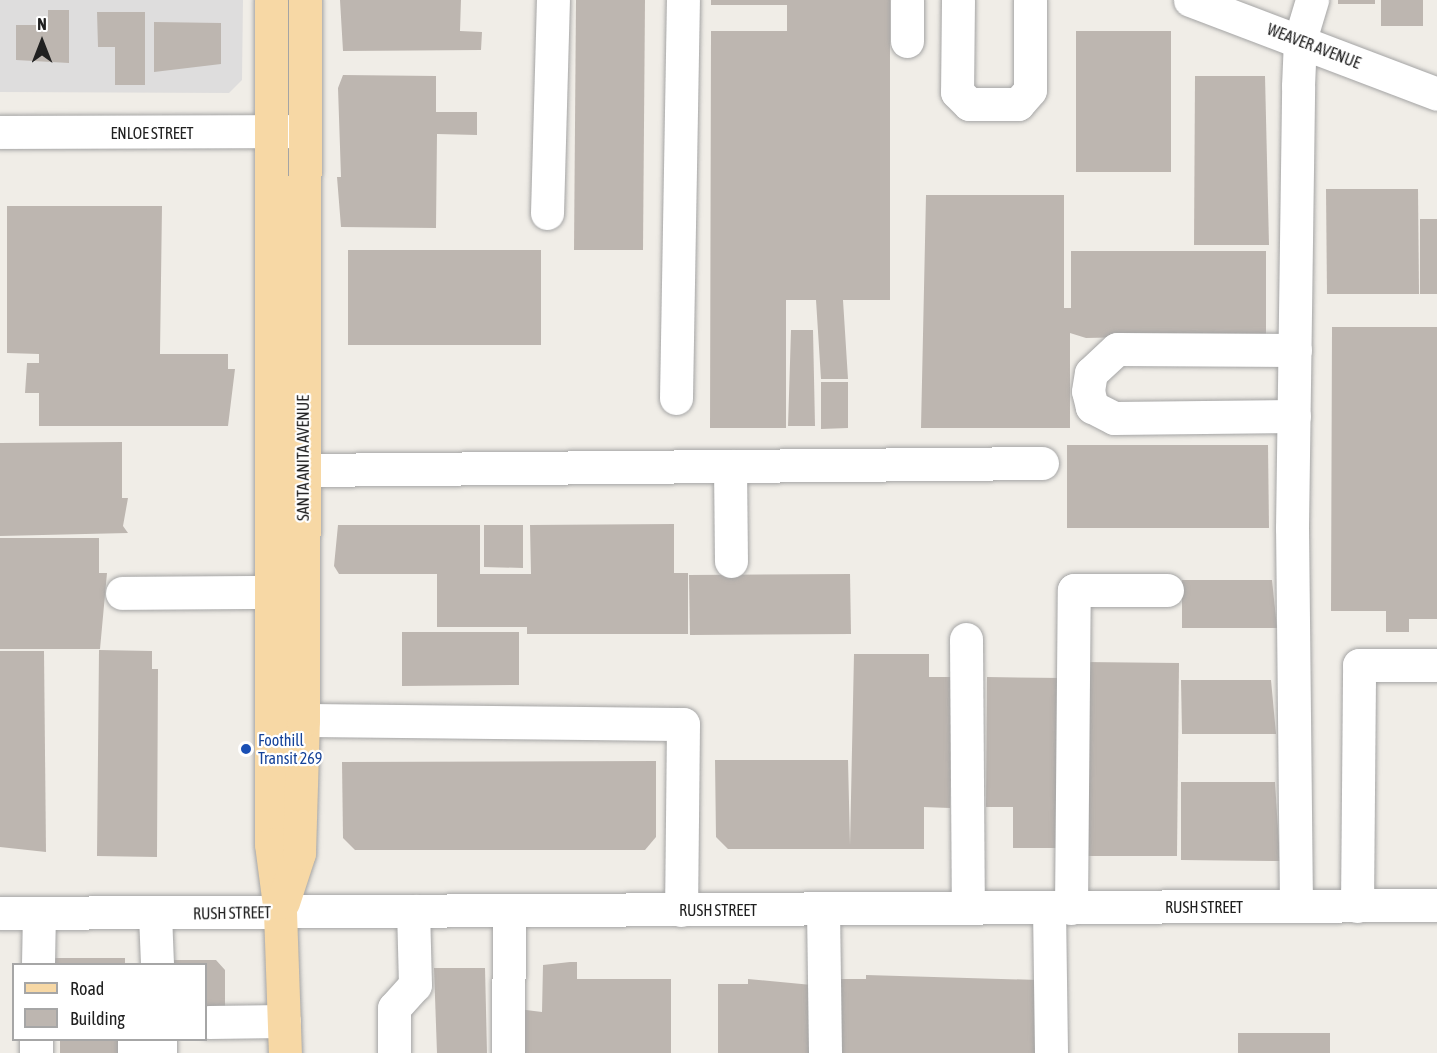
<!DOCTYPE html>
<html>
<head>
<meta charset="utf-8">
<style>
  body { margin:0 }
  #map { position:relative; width:1437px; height:1053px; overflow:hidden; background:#f0ede7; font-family:"Asap Condensed",sans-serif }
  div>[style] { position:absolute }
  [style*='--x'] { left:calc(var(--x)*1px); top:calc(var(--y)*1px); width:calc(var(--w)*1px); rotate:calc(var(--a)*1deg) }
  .residential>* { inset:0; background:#dedddd }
  .building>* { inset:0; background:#bdb6b0 }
  .roads { filter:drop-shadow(0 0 2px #a4a4a4) drop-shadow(0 0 2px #a4a4a4) }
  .minor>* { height:33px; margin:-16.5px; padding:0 16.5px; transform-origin:16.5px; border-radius:16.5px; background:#fff }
  .major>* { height:33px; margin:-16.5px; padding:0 16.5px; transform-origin:16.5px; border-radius:16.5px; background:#f7d8a5 }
  .dots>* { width:16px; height:16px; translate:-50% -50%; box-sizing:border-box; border:3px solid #fff; border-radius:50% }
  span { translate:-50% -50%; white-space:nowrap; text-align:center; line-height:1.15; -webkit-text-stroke:4.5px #fff; paint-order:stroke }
  .street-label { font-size:16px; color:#202020 }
  .transit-label { font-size:16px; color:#164399 }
  .left { translate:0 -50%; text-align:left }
  .legend { position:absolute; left:12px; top:963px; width:195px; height:78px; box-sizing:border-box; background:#fff; border:2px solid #a6a6a6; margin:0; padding:8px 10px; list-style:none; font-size:18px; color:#202020 }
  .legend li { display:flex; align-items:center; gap:12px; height:30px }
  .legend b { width:30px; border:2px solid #a6a6a6 }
  .north { position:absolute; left:12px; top:12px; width:60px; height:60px; -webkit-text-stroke:4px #fff; paint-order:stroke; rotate:0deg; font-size:16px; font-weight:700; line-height:24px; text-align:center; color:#202020 }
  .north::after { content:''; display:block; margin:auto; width:21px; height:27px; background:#202020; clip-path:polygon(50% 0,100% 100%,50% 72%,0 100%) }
</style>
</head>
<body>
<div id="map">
  <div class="residential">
    <div style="clip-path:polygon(0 0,243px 0,242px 80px,229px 93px,0 92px)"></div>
  </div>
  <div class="building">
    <div style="clip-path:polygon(340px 0,461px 0,460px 31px,482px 32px,481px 50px,343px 51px)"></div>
    <div style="clip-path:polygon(576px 0,645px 0,643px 250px,574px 250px)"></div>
    <div style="clip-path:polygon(711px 0,890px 0,890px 300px,843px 300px,848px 379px,821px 379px,816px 300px,786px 300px,786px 428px,710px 428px,711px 31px,787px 31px,787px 5px,711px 5px)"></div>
    <div style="clip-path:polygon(1338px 0,1375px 0,1375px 4px,1338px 4px)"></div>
    <div style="clip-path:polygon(1381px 0,1423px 0,1423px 26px,1381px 26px)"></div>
    <div style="clip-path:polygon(48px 10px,69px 10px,69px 63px,16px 60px,16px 25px,48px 25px)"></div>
    <div style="clip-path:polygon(97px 12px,145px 12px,145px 85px,115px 85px,115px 47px,98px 47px)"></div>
    <div style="clip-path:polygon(154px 22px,221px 23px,221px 64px,154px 72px)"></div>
    <div style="clip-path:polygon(1076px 31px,1171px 31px,1171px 172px,1076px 172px)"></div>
    <div style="clip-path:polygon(343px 75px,436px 76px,436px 112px,477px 112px,477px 135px,437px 134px,436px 228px,341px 227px,337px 177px,341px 177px,338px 88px)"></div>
    <div style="clip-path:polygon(1195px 76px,1265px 76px,1269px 245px,1194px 245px)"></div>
    <div style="clip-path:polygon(1326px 189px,1418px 189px,1419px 294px,1327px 294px)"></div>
    <div style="clip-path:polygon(926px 195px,1064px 195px,1064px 308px,1071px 308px,1071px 251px,1266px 251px,1266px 334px,1086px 338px,1070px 333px,1070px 428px,921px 428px)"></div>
    <div style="clip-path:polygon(7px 206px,162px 206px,160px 354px,228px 354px,228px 369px,235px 369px,228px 426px,39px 426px,39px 393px,25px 393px,27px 363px,39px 363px,39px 354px,7px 353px)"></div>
    <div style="clip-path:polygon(1420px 219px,1437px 219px,1437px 294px,1420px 294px)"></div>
    <div style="clip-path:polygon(348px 250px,541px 250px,541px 345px,348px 345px)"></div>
    <div style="clip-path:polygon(1332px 327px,1437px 327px,1437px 619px,1409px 619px,1409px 632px,1386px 632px,1386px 611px,1331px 611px)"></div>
    <div style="clip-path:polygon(791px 330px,813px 330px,815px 426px,788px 426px)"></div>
    <div style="clip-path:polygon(821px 382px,848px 382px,848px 428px,821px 429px)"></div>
    <div style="clip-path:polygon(122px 442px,122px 498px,128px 498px,123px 526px,128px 533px,0 536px,0 443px)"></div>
    <div style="clip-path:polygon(1067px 445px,1268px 445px,1269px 528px,1067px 528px)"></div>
    <div style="clip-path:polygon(674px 524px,674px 573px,688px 573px,688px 634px,527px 634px,527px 627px,437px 627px,437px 574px,339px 574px,334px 566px,338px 525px,480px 525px,480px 574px,531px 574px,530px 525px)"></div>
    <div style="clip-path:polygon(484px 525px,523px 525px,523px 568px,484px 567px)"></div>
    <div style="clip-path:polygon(0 538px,99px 538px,99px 573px,107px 573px,100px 649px,0 649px)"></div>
    <div style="clip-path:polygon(850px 574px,851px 634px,690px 635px,689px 575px)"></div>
    <div style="clip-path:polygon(1182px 580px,1272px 580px,1277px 628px,1182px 628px)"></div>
    <div style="clip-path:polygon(402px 632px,519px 632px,519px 685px,402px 686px)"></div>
    <div style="clip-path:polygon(99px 650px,152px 651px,152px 669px,158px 669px,157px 857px,97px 856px)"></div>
    <div style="clip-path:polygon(0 651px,44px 651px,46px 852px,0 847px)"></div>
    <div style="clip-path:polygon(854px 654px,929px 654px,929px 677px,952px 677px,950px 808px,924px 807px,924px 849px,728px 849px,716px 837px,715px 760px,848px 760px,850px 845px)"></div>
    <div style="clip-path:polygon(1084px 662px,1179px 663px,1177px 856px,1082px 856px)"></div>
    <div style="clip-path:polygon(987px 677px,1062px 678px,1061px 848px,1013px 848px,1013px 807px,986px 807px)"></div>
    <div style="clip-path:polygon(1181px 680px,1271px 680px,1276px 734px,1182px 734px)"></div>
    <div style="clip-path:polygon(656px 761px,656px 837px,645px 850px,355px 850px,343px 838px,342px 762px)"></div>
    <div style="clip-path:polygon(1181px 782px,1275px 782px,1280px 861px,1181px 860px)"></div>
    <div style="clip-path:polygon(53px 958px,125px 958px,125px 964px,53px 964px)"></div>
    <div style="clip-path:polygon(167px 960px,216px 960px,225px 970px,225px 1017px,206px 1028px,206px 964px,167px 964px)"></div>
    <div style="clip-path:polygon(570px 962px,577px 962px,577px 979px,671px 979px,671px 1053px,517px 1053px,518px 1009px,542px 1012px,543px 965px)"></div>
    <div style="clip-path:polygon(434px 968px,485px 968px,487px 1053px,437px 1053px)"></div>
    <div style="clip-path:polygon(866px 975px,1038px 980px,1037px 1053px,837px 1053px,837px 979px,866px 979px)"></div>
    <div style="clip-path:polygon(748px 979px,812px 985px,812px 1053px,718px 1053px,718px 984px,748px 984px)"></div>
    <div style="clip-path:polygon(1238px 1033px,1330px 1033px,1330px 1053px,1238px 1053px)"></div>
    <div style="clip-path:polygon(60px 1040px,124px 1040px,119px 1053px,60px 1053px)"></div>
  </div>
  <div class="roads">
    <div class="minor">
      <div style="--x:907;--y:0;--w:41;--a:90"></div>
      <div style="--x:958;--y:0;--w:92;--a:90.6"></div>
      <div style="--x:957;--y:92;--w:17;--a:45"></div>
      <div style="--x:969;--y:104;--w:49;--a:0"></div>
      <div style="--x:1018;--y:104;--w:18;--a:-49"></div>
      <div style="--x:1030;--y:90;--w:90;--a:-90"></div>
      <div style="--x:1190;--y:0;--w:264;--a:20.8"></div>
      <div style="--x:0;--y:132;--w:304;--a:-0.2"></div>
      <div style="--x:547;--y:213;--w:213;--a:-88.4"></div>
      <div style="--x:676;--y:398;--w:398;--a:-89"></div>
      <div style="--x:1294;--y:416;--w:180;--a:179.4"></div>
      <div style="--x:1114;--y:418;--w:25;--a:-153"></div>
      <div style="--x:1092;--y:407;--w:16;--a:-104"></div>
      <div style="--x:1088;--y:391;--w:18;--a:-81"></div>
      <div style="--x:1091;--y:373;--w:35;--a:-43"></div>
      <div style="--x:1117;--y:349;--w:178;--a:0.3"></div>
      <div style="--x:730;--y:466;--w:95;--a:89.4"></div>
      <div style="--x:303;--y:470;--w:739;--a:-0.54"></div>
      <div style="--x:122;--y:593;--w:149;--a:-0.4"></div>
      <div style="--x:966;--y:639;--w:269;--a:89.6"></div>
      <div style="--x:303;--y:720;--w:380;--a:0.6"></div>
      <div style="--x:683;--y:724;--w:186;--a:90.6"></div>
      <div style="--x:1296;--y:906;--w:378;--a:-90.6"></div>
      <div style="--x:1292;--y:528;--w:442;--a:-89.2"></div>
      <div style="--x:1298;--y:86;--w:46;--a:-87.5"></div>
      <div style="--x:1300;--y:40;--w:42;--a:-73.3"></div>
      <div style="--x:1357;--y:906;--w:241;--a:-89.5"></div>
      <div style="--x:1359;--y:665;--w:78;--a:0"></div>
      <div style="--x:1049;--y:908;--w:145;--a:89.2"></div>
      <div style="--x:1071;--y:908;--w:318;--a:-89.5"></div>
      <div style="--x:1074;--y:590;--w:93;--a:0"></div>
      <div style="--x:823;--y:909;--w:144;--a:89.2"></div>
      <div style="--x:0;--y:913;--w:1437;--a:-0.32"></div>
      <div style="--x:155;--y:914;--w:50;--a:87.7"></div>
      <div style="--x:38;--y:964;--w:50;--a:-88.9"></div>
      <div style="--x:209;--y:1022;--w:75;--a:-0.8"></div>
      <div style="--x:160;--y:1040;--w:13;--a:90"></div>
      <div style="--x:36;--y:1053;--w:13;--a:-90"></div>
      <div style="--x:134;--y:1053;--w:13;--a:-90"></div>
      <div style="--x:394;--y:1053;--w:45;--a:-90"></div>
      <div style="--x:394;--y:1008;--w:31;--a:-48"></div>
      <div style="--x:415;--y:985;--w:74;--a:-91.5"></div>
      <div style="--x:508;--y:1053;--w:142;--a:-89.6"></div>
    </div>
    <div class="major">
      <div style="--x:271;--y:0;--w:844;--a:90"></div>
      <div style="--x:271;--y:844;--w:69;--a:82.5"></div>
      <div style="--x:280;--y:912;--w:141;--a:88"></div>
      <div style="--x:283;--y:902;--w:52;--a:-71.9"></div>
      <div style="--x:299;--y:853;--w:133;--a:-88.3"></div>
      <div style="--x:303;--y:720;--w:720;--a:-89.84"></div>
    </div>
  </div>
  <div class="dots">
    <div style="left:246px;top:749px;background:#1a4fb4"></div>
  </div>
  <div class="street-label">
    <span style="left:1314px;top:46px;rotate:21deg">WEAVER AVENUE</span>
    <span style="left:152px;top:133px">ENLOE STREET</span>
    <span style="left:303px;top:458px;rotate:-90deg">SANTA ANITA AVENUE</span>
    <span style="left:1204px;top:907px">RUSH STREET</span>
    <span style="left:718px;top:910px">RUSH STREET</span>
    <span style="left:232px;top:913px;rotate:-1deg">RUSH STREET</span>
  </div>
  <div class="transit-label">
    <span class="left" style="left:258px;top:749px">Foothill<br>Transit 269</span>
  </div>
  <ul class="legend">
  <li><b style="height:8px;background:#f7d8a5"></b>Road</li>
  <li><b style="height:16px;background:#bdb6b0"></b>Building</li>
  </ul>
  <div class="north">N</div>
</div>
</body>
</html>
